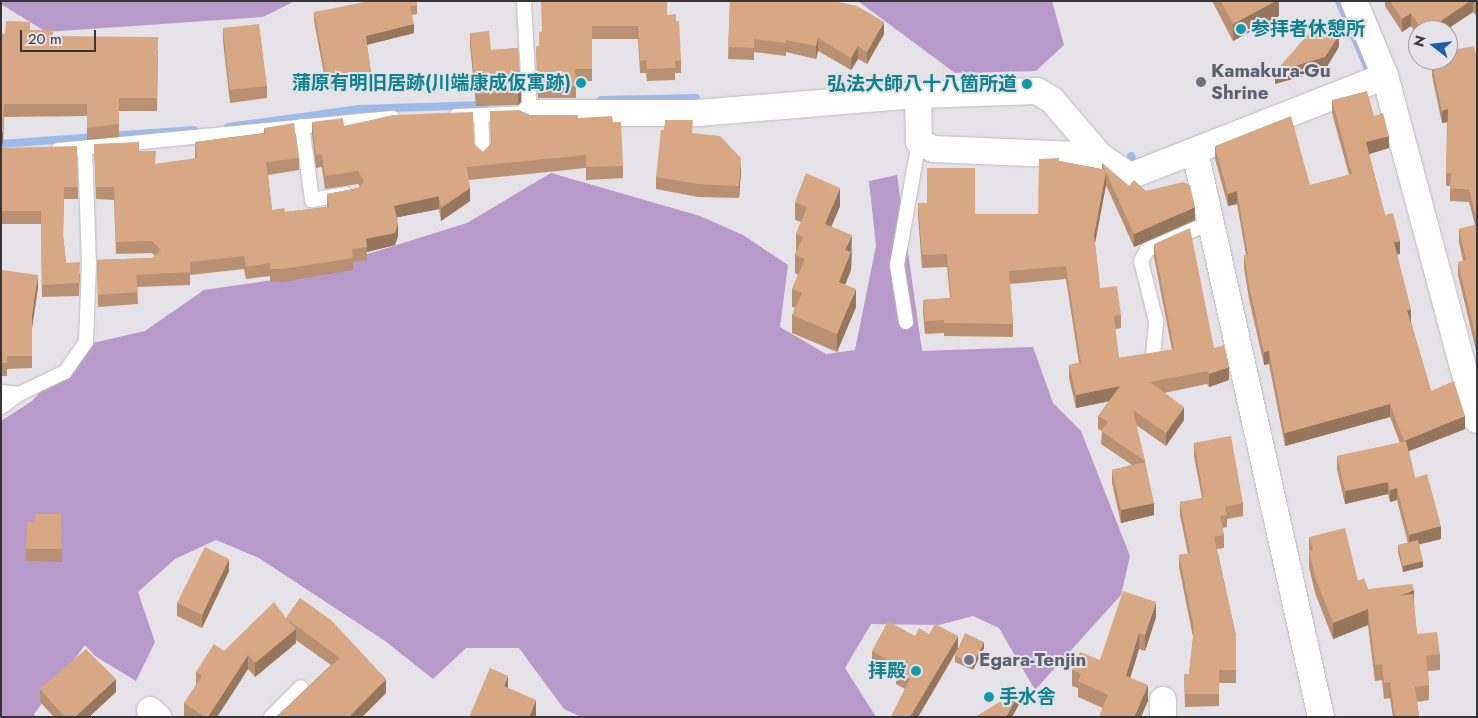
<!DOCTYPE html>
<html>
<head>
<meta charset="utf-8">
<style>
  body { margin:0 }
  #map { position:relative; width:1478px; height:718px; overflow:hidden; background:#e5e2e8; font-family:Jost,"Noto Sans JP",sans-serif }
  div>[style] { position:absolute }
  [style*='--x'] { left:calc(var(--x)*1px); top:calc(var(--y)*1px); width:calc(var(--w)*1px); rotate:calc(var(--a)*1deg) }
  .forest>* { inset:0; background:#b89aca }
  .stream>* { height:8px; margin:-4px; padding:0 4px; transform-origin:4px; border-radius:4px; background:#9dbbea }
  .roads { filter:drop-shadow(0 0 1px #bebac0) drop-shadow(0 0 1px #bebac0) }
  .lane>* { height:14px; margin:-7px; padding:0 7px; transform-origin:7px; border-radius:7px; background:#fff }
  .street>* { height:26px; margin:-13px; padding:0 13px; transform-origin:13px; border-radius:13px; background:#fff }
  .wall>* { inset:0; background:#b99071 }
  .shaded-wall>* { inset:0; background:#96765c }
  .building>* { inset:0; background:#d7a883 }
  .dots>* { width:14px; height:14px; translate:-50% -50%; box-sizing:border-box; border:2px solid #e5e2e8; border-radius:50% }
  span { translate:-50% -50%; white-space:nowrap; text-align:center; line-height:1.15; -webkit-text-stroke:4px #e5e2e8; paint-order:stroke }
  .culture-label { font-size:19px; color:#0d838f; font-weight:700 }
  .left { translate:0 -50%; text-align:left }
  .right { translate:-100% -50%; text-align:right }
  .worship-label { font-size:19px; color:#5b616d; font-weight:700 }
  .frame { position:absolute; inset:0; border:2px solid #363537; pointer-events:none }
  .north { position:absolute; left:1408px; top:20px; width:50px; height:50px; box-sizing:border-box; background:#e5e2e8; border:1px solid #9f9da1; border-radius:50%; rotate:286deg; font-size:14px; font-weight:700; line-height:20px; text-align:center; color:#363537 }
  .north::after { content:''; display:block; margin:auto; width:18px; height:22px; background:#1c5dae; clip-path:polygon(50% 0,100% 100%,50% 72%,0 100%) }
  .scale { position:absolute; left:20px; top:30px; width:76px; height:22px; box-sizing:border-box; border:2px solid #363537; border-top:0; padding-left:6px; font-size:15px; line-height:18px; white-space:nowrap; color:#363537; -webkit-text-stroke:4px #e5e2e8; paint-order:stroke }
</style>
</head>
<body>
<div id="map">
  <div class="forest">
    <div style="clip-path:polygon(1px 1px,295px 1px,263px 17px,46px 32px,1px 4px)"></div>
    <div style="clip-path:polygon(858px 1px,1052px 1px,1064px 45px,1036px 71px,955px 73px)"></div>
    <div style="clip-path:polygon(551px 173px,700px 216px,743px 235px,788px 265px,780px 327px,826px 354px,855px 350px,876px 246px,869px 181px,897px 175px,922px 351px,1033px 347px,1053px 403px,1081px 431px,1130px 556px,1121px 595px,1035px 690px,999px 628px,973px 616px,939px 625px,871px 624px,845px 668px,876px 717px,581px 717px,564px 709px,519px 648px,466px 648px,433px 679px,385px 641px,259px 558px,216px 540px,175px 559px,138px 592px,155px 642px,136px 681px,95px 656px,85px 645px,34px 714px,36px 717px,1px 717px,1px 421px,32px 401px,84px 345px,145px 331px,204px 290px,294px 277px,467px 223px)"></div>
  </div>
  <div class="stream">
    <div style="--x:1339;--y:1;--w:76;--a:66.8"></div>
    <div style="--x:601;--y:100;--w:95;--a:-1.2"></div>
    <div style="--x:228;--y:127;--w:133;--a:-7.8"></div>
    <div style="--x:360;--y:109;--w:125;--a:-1.8"></div>
    <div style="--x:110;--y:136;--w:84;--a:-4.1"></div>
    <div style="--x:1;--y:144;--w:95;--a:-4.2"></div>
    <div style="--x:1131;--y:156;--w:9;--a:63"></div>
    <div style="--x:1135;--y:164;--w:7;--a:-27"></div>
  </div>
  <div class="roads">
    <div class="lane">
      <div style="--x:481;--y:115;--w:41;--a:87.2"></div>
      <div style="--x:456;--y:116;--w:74;--a:-2.3"></div>
      <div style="--x:530;--y:113;--w:112;--a:-93.1"></div>
      <div style="--x:302;--y:126;--w:75;--a:82.3"></div>
      <div style="--x:312;--y:200;--w:34;--a:-10"></div>
      <div style="--x:58;--y:150;--w:336;--a:-5.5"></div>
      <div style="--x:906;--y:322;--w:58;--a:-99"></div>
      <div style="--x:897;--y:265;--w:125;--a:-79.9"></div>
      <div style="--x:1153;--y:357;--w:36;--a:-85"></div>
      <div style="--x:1156;--y:321;--w:62;--a:-104"></div>
      <div style="--x:1141;--y:261;--w:13;--a:-61"></div>
      <div style="--x:1147;--y:250;--w:70;--a:-23.6"></div>
      <div style="--x:1;--y:392;--w:18;--a:6"></div>
      <div style="--x:1;--y:407;--w:22;--a:-36"></div>
      <div style="--x:19;--y:394;--w:51;--a:-25.6"></div>
      <div style="--x:65;--y:372;--w:37;--a:-55"></div>
      <div style="--x:86;--y:342;--w:78;--a:-87.8"></div>
      <div style="--x:89;--y:264;--w:115;--a:-92"></div>
      <div style="--x:271;--y:717;--w:42;--a:-45"></div>
    </div>
    <div class="street">
      <div style="--x:1385;--y:76;--w:356;--a:75"></div>
      <div style="--x:530;--y:113;--w:168;--a:0"></div>
      <div style="--x:698;--y:113;--w:221;--a:-4.7"></div>
      <div style="--x:1195;--y:152;--w:579;--a:77.43"></div>
      <div style="--x:1100;--y:156;--w:167;--a:-177.6"></div>
      <div style="--x:933;--y:149;--w:16;--a:-153"></div>
      <div style="--x:919;--y:142;--w:47;--a:-91.2"></div>
      <div style="--x:918;--y:95;--w:119;--a:-1.9"></div>
      <div style="--x:1037;--y:91;--w:17;--a:31"></div>
      <div style="--x:1052;--y:100;--w:74;--a:49.4"></div>
      <div style="--x:1100;--y:156;--w:36;--a:34"></div>
      <div style="--x:1130;--y:176;--w:274;--a:-21.4"></div>
      <div style="--x:1385;--y:76;--w:81;--a:-112.5"></div>
      <div style="--x:1163;--y:700;--w:17;--a:90"></div>
      <div style="--x:150;--y:710;--w:11;--a:41"></div>
    </div>
  </div>
  <div class="wall">
    <div style="clip-path:polygon(730px 1px,884px 34px,867px 64px,858px 59px,851px 70px,818px 51px,816px 59px,786px 52px,786px 56px,754px 52px,754px 60px,728px 59px)"></div>
    <div style="clip-path:polygon(1212px 1px,1279px 1px,1279px 16px,1233px 41px)"></div>
    <div style="clip-path:polygon(1385px 1px,1477px 1px,1477px 17px,1473px 12px,1446px 30px,1418px 30px,1418px 37px,1411px 26px,1402px 32px,1385px 6px)"></div>
    <div style="clip-path:polygon(417px 5px,417px 14px,412px 15px,414px 33px,367px 45px,371px 73px,371px 82px,327px 90px,314px 21px,314px 12px)"></div>
    <div style="clip-path:polygon(667px 15px,676px 21px,681px 60px,681px 73px,675px 73px,675px 80px,647px 81px,646px 73px,640px 73px,638px 39px,592px 39px,592px 81px,576px 81px,576px 98px,538px 98px,536px 47px,539px 46px,539px 32px)"></div>
    <div style="clip-path:polygon(223px 28px,267px 86px,267px 98px,230px 103px,223px 41px)"></div>
    <div style="clip-path:polygon(30px 30px,53px 36px,158px 50px,157px 111px,119px 111px,119px 137px,87px 140px,87px 116px,4px 117px,3px 144px,5px 34px)"></div>
    <div style="clip-path:polygon(470px 33px,491px 50px,518px 48px,521px 102px,518px 105px,476px 106px,470px 45px)"></div>
    <div style="clip-path:polygon(1477px 59px,1477px 355px,1458px 275px,1458px 262px,1463px 261px,1459px 242px,1459px 229px,1475px 225px,1469px 202px,1450px 201px,1450px 186px,1446px 186px,1447px 122px,1442px 123px,1432px 76px,1432px 64px,1437px 63px,1437px 60px)"></div>
    <div style="clip-path:polygon(1332px 100px,1374px 116px,1389px 148px,1369px 154px,1385px 215px,1400px 254px,1397px 254px,1411px 322px,1431px 391px,1465px 429px,1409px 451px,1415px 478px,1441px 539px,1419px 544px,1423px 567px,1403px 572px,1398px 552px,1398px 545px,1408px 543px,1397px 500px,1390px 502px,1388px 494px,1345px 504px,1337px 469px,1337px 456px,1400px 443px,1390px 417px,1285px 446px,1269px 364px,1264px 365px,1249px 299px,1244px 268px,1244px 255px,1246px 255px,1237px 204px,1228px 206px,1215px 159px,1215px 146px,1310px 185px,1349px 175px,1332px 113px)"></div>
    <div style="clip-path:polygon(490px 111px,530px 115px,578px 118px,613px 122px,623px 166px,623px 178px,586px 180px,586px 168px,469px 180px,470px 201px,441px 221px,439px 209px,397px 217px,398px 236px,395px 245px,367px 252px,367px 260px,353px 262px,353px 270px,282px 282px,270px 281px,270px 276px,246px 279px,244px 269px,190px 275px,190px 285px,137px 287px,138px 304px,98px 307px,97px 260px,152px 258px,155px 256px,152px 253px,116px 254px,114px 200px,96px 199px,94px 144px,139px 151px,155px 164px,195px 159px,195px 142px,264px 133px,264px 128px,299px 158px,299px 170px,268px 175px,272px 210px,285px 212px,327px 207px,327px 194px,358px 188px,360px 186px,358px 184px,325px 189px,322px 167px,316px 168px,312px 134px,312px 122px,474px 144px,483px 152px,491px 144px)"></div>
    <div style="clip-path:polygon(693px 134px,741px 170px,739px 198px,698px 197px,656px 189px,656px 177px)"></div>
    <div style="clip-path:polygon(1px 148px,78px 187px,78px 199px,64px 199px,63px 236px,66px 263px,80px 274px,79px 296px,42px 297px,41px 224px,1px 224px)"></div>
    <div style="clip-path:polygon(1059px 161px,1102px 169px,1102px 163px,1129px 186px,1146px 191px,1195px 220px,1134px 247px,1106px 185px,1095px 243px,1100px 288px,1121px 315px,1121px 328px,1115px 329px,1119px 358px,1172px 350px,1154px 257px,1154px 244px,1214px 348px,1229px 380px,1209px 387px,1207px 384px,1164px 393px,1184px 420px,1166px 446px,1136px 425px,1145px 461px,1154px 515px,1121px 523px,1112px 483px,1112px 470px,1132px 465px,1101px 444px,1102px 431px,1098px 429px,1098px 416px,1109px 401px,1076px 408px,1069px 378px,1069px 365px,1079px 363px,1066px 279px,1010px 284px,1013px 324px,1013px 337px,944px 336px,944px 333px,925px 334px,923px 313px,923px 300px,950px 298px,947px 267px,922px 268px,918px 216px,918px 203px,975px 214px,1038px 214px)"></div>
    <div style="clip-path:polygon(795px 202px,840px 206px,831px 226px,852px 253px,851px 270px,845px 284px,856px 307px,837px 352px,792px 333px,792px 315px,795px 308px,792px 307px,792px 289px,798px 275px,795px 273px,795px 255px,796px 252px,796px 234px,801px 222px,795px 220px)"></div>
    <div style="clip-path:polygon(1px 270px,38px 287px,32px 328px,32px 368px,7px 369px,7px 376px,1px 376px)"></div>
    <div style="clip-path:polygon(1194px 443px,1243px 503px,1243px 516px,1227px 519px,1227px 527px,1222px 528px,1224px 535px,1224px 548px,1217px 549px,1236px 636px,1236px 683px,1219px 683px,1219px 706px,1185px 707px,1184px 674px,1189px 674px,1193px 637px,1179px 567px,1179px 555px,1188px 554px,1180px 515px,1180px 502px,1202px 498px,1194px 456px)"></div>
    <div style="clip-path:polygon(61px 514px,62px 562px,26px 561px,27px 522px,35px 522px)"></div>
    <div style="clip-path:polygon(1309px 537px,1368px 589px,1414px 603px,1417px 634px,1440px 654px,1440px 670px,1428px 671px,1429px 685px,1429px 700px,1417px 702px,1419px 717px,1393px 717px,1390px 698px,1384px 699px,1382px 680px,1375px 681px,1368px 625px,1333px 639px,1315px 593px,1309px 567px)"></div>
    <div style="clip-path:polygon(229px 571px,202px 628px,177px 616px,177px 603px)"></div>
    <div style="clip-path:polygon(300px 598px,386px 693px,362px 717px,276px 717px,331px 665px,296px 640px,296px 643px,255px 677px,248px 669px,217px 717px,184px 717px,184px 703px,196px 685px,196px 672px,224px 651px,286px 618px)"></div>
    <div style="clip-path:polygon(1156px 617px,1145px 651px,1139px 649px,1130px 678px,1148px 701px,1103px 708px,1078px 697px,1078px 688px,1072px 686px,1072px 670px,1100px 660px)"></div>
    <div style="clip-path:polygon(929px 634px,958px 648px,984px 648px,973px 670px,955px 662px,955px 656px,958px 649px,918px 717px,891px 717px,905px 689px,896px 684px,896px 677px,872px 664px,872px 651px,915px 636px)"></div>
    <div style="clip-path:polygon(40px 689px,116px 692px,89px 717px,54px 717px,40px 702px)"></div>
  </div>
  <div class="shaded-wall">
    <div style="clip-path:polygon(1276px 1px,1279px 1px,1279px 16px,1233px 41px,1233px 24px)"></div>
    <div style="clip-path:polygon(1470px 1px,1473px 1px,1473px 12px,1446px 30px,1428px 30px)"></div>
    <div style="clip-path:polygon(1411px 13px,1411px 26px,1402px 32px,1402px 19px)"></div>
    <div style="clip-path:polygon(884px 22px,884px 34px,867px 64px,867px 52px)"></div>
    <div style="clip-path:polygon(414px 24px,414px 33px,366px 45px,366px 36px)"></div>
    <div style="clip-path:polygon(1339px 35px,1339px 47px,1325px 70px,1275px 84px,1275px 72px)"></div>
    <div style="clip-path:polygon(818px 38px,818px 51px,816px 59px,816px 46px)"></div>
    <div style="clip-path:polygon(858px 46px,858px 59px,851px 70px,851px 58px)"></div>
    <div style="clip-path:polygon(521px 89px,521px 102px,518px 105px,518px 92px)"></div>
    <div style="clip-path:polygon(4px 104px,3px 144px,1px 145px,1px 132px)"></div>
    <div style="clip-path:polygon(1448px 109px,1448px 122px,1442px 123px,1442px 111px)"></div>
    <div style="clip-path:polygon(1389px 136px,1389px 148px,1366px 155px,1366px 142px)"></div>
    <div style="clip-path:polygon(741px 158px,741px 170px,739px 198px,739px 186px)"></div>
    <div style="clip-path:polygon(1106px 172px,1106px 185px,1094px 248px,1094px 235px)"></div>
    <div style="clip-path:polygon(470px 188px,470px 201px,441px 221px,441px 208px)"></div>
    <div style="clip-path:polygon(840px 188px,840px 206px,825px 242px,825px 224px)"></div>
    <div style="clip-path:polygon(1237px 191px,1237px 204px,1228px 206px,1228px 194px)"></div>
    <div style="clip-path:polygon(439px 196px,439px 209px,394px 218px,394px 206px)"></div>
    <div style="clip-path:polygon(1195px 207px,1195px 220px,1134px 247px,1134px 234px)"></div>
    <div style="clip-path:polygon(398px 223px,398px 236px,395px 245px,367px 252px,366px 239px)"></div>
    <div style="clip-path:polygon(852px 235px,851px 270px,839px 300px,839px 282px,845px 250px)"></div>
    <div style="clip-path:polygon(1400px 241px,1400px 254px,1394px 255px,1394px 242px)"></div>
    <div style="clip-path:polygon(38px 275px,38px 287px,32px 328px,32px 315px)"></div>
    <div style="clip-path:polygon(856px 289px,856px 307px,837px 352px,837px 334px)"></div>
    <div style="clip-path:polygon(1411px 309px,1411px 322px,1407px 323px,1407px 310px)"></div>
    <div style="clip-path:polygon(1269px 351px,1269px 364px,1264px 365px,1264px 352px)"></div>
    <div style="clip-path:polygon(1229px 367px,1229px 380px,1209px 387px,1209px 374px)"></div>
    <div style="clip-path:polygon(1120px 386px,1120px 399px,1076px 408px,1076px 395px)"></div>
    <div style="clip-path:polygon(1390px 404px,1390px 417px,1285px 446px,1285px 433px)"></div>
    <div style="clip-path:polygon(1184px 407px,1184px 420px,1166px 446px,1166px 433px)"></div>
    <div style="clip-path:polygon(1465px 416px,1465px 429px,1404px 453px,1404px 441px)"></div>
    <div style="clip-path:polygon(1388px 482px,1388px 494px,1345px 504px,1345px 491px)"></div>
    <div style="clip-path:polygon(1397px 488px,1397px 500px,1390px 502px,1390px 490px)"></div>
    <div style="clip-path:polygon(1154px 503px,1154px 515px,1121px 523px,1121px 510px)"></div>
    <div style="clip-path:polygon(1441px 526px,1441px 539px,1409px 547px,1409px 535px)"></div>
    <div style="clip-path:polygon(229px 559px,229px 571px,202px 628px,202px 615px)"></div>
    <div style="clip-path:polygon(1423px 561px,1423px 567px,1403px 572px,1403px 566px)"></div>
    <div style="clip-path:polygon(1414px 590px,1414px 606px,1399px 596px)"></div>
    <div style="clip-path:polygon(1156px 602px,1156px 617px,1145px 651px,1145px 635px)"></div>
    <div style="clip-path:polygon(1368px 609px,1368px 625px,1333px 639px,1333px 623px)"></div>
    <div style="clip-path:polygon(296px 629px,296px 643px,255px 677px,255px 663px)"></div>
    <div style="clip-path:polygon(1139px 633px,1139px 649px,1126px 691px,1126px 676px)"></div>
    <div style="clip-path:polygon(958px 636px,958px 648px,918px 717px,910px 717px)"></div>
    <div style="clip-path:polygon(984px 642px,984px 648px,973px 670px,973px 664px)"></div>
    <div style="clip-path:polygon(248px 655px,248px 669px,217px 717px,208px 717px)"></div>
    <div style="clip-path:polygon(508px 676px,508px 692px,504px 686px)"></div>
    <div style="clip-path:polygon(116px 679px,116px 692px,89px 717px,75px 717px)"></div>
    <div style="clip-path:polygon(386px 679px,386px 693px,362px 717px,349px 717px)"></div>
    <div style="clip-path:polygon(1148px 685px,1148px 701px,1141px 717px,1134px 717px)"></div>
    <div style="clip-path:polygon(1021px 689px,1021px 701px,1012px 717px,1006px 717px)"></div>
    <div style="clip-path:polygon(536px 700px,536px 717px,529px 717px)"></div>
  </div>
  <div class="building">
    <div style="clip-path:polygon(370px 1px,417px 1px,417px 5px,410px 6px,414px 24px,366px 36px,371px 73px,327px 81px,314px 12px)"></div>
    <div style="clip-path:polygon(541px 1px,667px 1px,667px 15px,676px 14px,676px 21px,679px 21px,681px 60px,675px 61px,675px 68px,647px 69px,646px 60px,640px 61px,638px 26px,592px 26px,592px 69px,575px 69px,576px 86px,538px 86px,536px 47px,539px 46px,539px 32px,542px 32px)"></div>
    <div style="clip-path:polygon(730px 1px,834px 1px,857px 6px,884px 22px,867px 52px,858px 46px,851px 58px,818px 38px,816px 46px,786px 40px,786px 43px,754px 39px,754px 48px,728px 47px)"></div>
    <div style="clip-path:polygon(1221px 1px,1276px 1px,1233px 24px)"></div>
    <div style="clip-path:polygon(1390px 1px,1470px 1px,1428px 30px,1422px 30px,1411px 13px,1402px 19px)"></div>
    <div style="clip-path:polygon(6px 21px,30px 22px,30px 30px,53px 30px,53px 36px,158px 37px,157px 98px,119px 98px,119px 124px,87px 128px,87px 104px,4px 104px,3px 132px,1px 132px,1px 33px,5px 34px)"></div>
    <div style="clip-path:polygon(1318px 23px,1326px 23px,1339px 35px,1325px 57px,1275px 72px)"></div>
    <div style="clip-path:polygon(259px 24px,267px 86px,230px 90px,223px 28px)"></div>
    <div style="clip-path:polygon(489px 31px,491px 50px,518px 48px,521px 89px,518px 92px,476px 94px,470px 33px)"></div>
    <div style="clip-path:polygon(1474px 46px,1477px 59px,1477px 221px,1469px 189px,1450px 189px,1451px 173px,1446px 173px,1448px 109px,1442px 111px,1432px 64px,1443px 62px,1442px 60px,1448px 60px,1448px 51px)"></div>
    <div style="clip-path:polygon(1367px 91px,1374px 116px,1383px 113px,1389px 136px,1366px 142px,1385px 215px,1393px 213px,1400px 241px,1394px 242px,1411px 309px,1407px 310px,1431px 391px,1454px 381px,1465px 416px,1404px 441px,1390px 404px,1285px 433px,1269px 351px,1264px 352px,1249px 286px,1244px 255px,1248px 255px,1237px 191px,1228px 194px,1215px 146px,1291px 116px,1310px 185px,1352px 174px,1332px 100px)"></div>
    <div style="clip-path:polygon(519px 110px,530px 115px,578px 115px,578px 118px,612px 116px,613px 122px,621px 122px,623px 166px,586px 167px,586px 155px,467px 167px,470px 188px,441px 208px,439px 196px,394px 206px,398px 223px,395px 233px,366px 239px,367px 247px,352px 249px,353px 258px,282px 269px,270px 269px,270px 263px,246px 267px,244px 256px,190px 262px,190px 272px,136px 275px,138px 292px,98px 295px,97px 260px,152px 258px,161px 250px,152px 241px,116px 242px,114px 187px,96px 187px,94px 144px,139px 142px,139px 151px,156px 151px,155px 164px,197px 158px,195px 142px,265px 133px,264px 128px,294px 123px,299px 158px,266px 162px,272px 210px,284px 208px,285px 212px,329px 207px,327px 194px,358px 188px,364px 182px,358px 171px,325px 176px,322px 154px,316px 155px,312px 122px,343px 118px,344px 126px,393px 115px,473px 112px,474px 144px,483px 152px,492px 144px,490px 111px)"></div>
    <div style="clip-path:polygon(665px 120px,693px 120px,692px 133px,720px 136px,741px 158px,739px 186px,698px 184px,656px 177px,661px 130px,664px 130px)"></div>
    <div style="clip-path:polygon(77px 146px,78px 187px,64px 187px,63px 234px,66px 263px,80px 262px,79px 283px,42px 285px,41px 211px,1px 211px,1px 148px)"></div>
    <div style="clip-path:polygon(1059px 158px,1059px 161px,1105px 170px,1102px 163px,1129px 186px,1134px 180px,1146px 191px,1183px 182px,1190px 185px,1195px 207px,1134px 234px,1106px 172px,1094px 235px,1100px 288px,1117px 286px,1121px 315px,1114px 316px,1119px 358px,1174px 349px,1154px 244px,1190px 228px,1214px 348px,1224px 345px,1229px 367px,1209px 374px,1207px 371px,1150px 382px,1184px 407px,1166px 433px,1133px 410px,1145px 461px,1101px 431px,1108px 422px,1098px 416px,1120px 386px,1076px 395px,1069px 365px,1081px 363px,1066px 266px,1009px 271px,1013px 324px,944px 323px,944px 320px,925px 321px,923px 300px,951px 298px,947px 254px,922px 255px,918px 203px,927px 203px,927px 168px,975px 168px,975px 214px,1038px 214px,1039px 159px)"></div>
    <div style="clip-path:polygon(806px 173px,840px 188px,825px 224px,852px 235px,845px 250px,851px 252px,839px 282px,856px 289px,837px 334px,792px 315px,802px 293px,792px 289px,805px 259px,795px 255px,803px 237px,796px 234px,807px 207px,795px 202px)"></div>
    <div style="clip-path:polygon(1477px 225px,1477px 342px,1458px 262px,1466px 260px,1459px 229px)"></div>
    <div style="clip-path:polygon(1px 270px,38px 275px,32px 315px,32px 356px,7px 356px,7px 363px,1px 363px)"></div>
    <div style="clip-path:polygon(1231px 436px,1243px 503px,1225px 507px,1227px 515px,1220px 516px,1224px 535px,1214px 537px,1236px 636px,1236px 670px,1219px 670px,1219px 694px,1185px 694px,1184px 674px,1189px 674px,1194px 628px,1179px 555px,1190px 553px,1180px 502px,1204px 498px,1194px 443px)"></div>
    <div style="clip-path:polygon(1406px 441px,1415px 478px,1427px 474px,1441px 526px,1409px 535px,1397px 488px,1390px 490px,1388px 482px,1345px 491px,1337px 456px)"></div>
    <div style="clip-path:polygon(1145px 462px,1154px 503px,1121px 510px,1112px 470px)"></div>
    <div style="clip-path:polygon(35px 514px,61px 514px,62px 549px,26px 549px,27px 522px,35px 522px)"></div>
    <div style="clip-path:polygon(1345px 528px,1358px 581px,1364px 578px,1368px 589px,1412px 584px,1414px 590px,1399px 596px,1413px 594px,1417px 634px,1437px 632px,1440px 654px,1426px 656px,1429px 685px,1415px 687px,1419px 717px,1395px 717px,1390px 682px,1384px 683px,1382px 664px,1375px 665px,1368px 609px,1333px 623px,1315px 577px,1309px 551px,1313px 550px,1309px 537px)"></div>
    <div style="clip-path:polygon(1418px 540px,1423px 561px,1403px 566px,1398px 545px)"></div>
    <div style="clip-path:polygon(205px 547px,229px 559px,202px 615px,177px 603px)"></div>
    <div style="clip-path:polygon(1123px 591px,1156px 602px,1145px 635px,1139px 633px,1126px 676px,1148px 685px,1134px 717px,1099px 717px,1108px 695px,1078px 681px,1081px 674px,1072px 670px,1080px 652px,1100px 660px)"></div>
    <div style="clip-path:polygon(300px 598px,331px 620px,386px 679px,349px 717px,276px 717px,340px 658px,287px 619px,296px 629px,255px 663px,248px 655px,208px 717px,205px 717px,184px 703px,202px 676px,196px 672px,214px 644px,224px 651px,274px 602px,286px 618px)"></div>
    <div style="clip-path:polygon(888px 621px,915px 636px,919px 628px,929px 634px,935px 624px,958px 636px,910px 717px,891px 717px,910px 679px,896px 672px,899px 666px,872px 651px)"></div>
    <div style="clip-path:polygon(965px 633px,984px 642px,973px 664px,955px 656px)"></div>
    <div style="clip-path:polygon(86px 649px,116px 679px,75px 717px,65px 717px,40px 689px)"></div>
    <div style="clip-path:polygon(490px 668px,508px 676px,504px 686px,536px 700px,529px 717px,469px 717px)"></div>
    <div style="clip-path:polygon(1021px 689px,1006px 717px,975px 717px)"></div>
  </div>
  <div class="dots">
    <div style="left:1241px;top:29px;background:#0f9aa8"></div>
    <div style="left:1201px;top:82px;background:#6b7280"></div>
    <div style="left:581px;top:83px;background:#0f9aa8"></div>
    <div style="left:1027px;top:84px;background:#0f9aa8"></div>
    <div style="left:969px;top:660px;background:#6b7280"></div>
    <div style="left:916px;top:671px;background:#0f9aa8"></div>
    <div style="left:989px;top:697px;background:#0f9aa8"></div>
  </div>
  <div class="culture-label">
    <span class="left" style="left:1251px;top:29px">参拝者休憩所</span>
    <span class="right" style="left:571px;top:83px">蒲原有明旧居跡(川端康成仮寓跡)</span>
    <span class="right" style="left:1017px;top:84px">弘法大師八十八箇所道</span>
    <span class="right" style="left:906px;top:671px">拝殿</span>
    <span class="left" style="left:999px;top:697px">手水舎</span>
  </div>
  <div class="worship-label">
    <span class="left" style="left:1211px;top:82px">Kamakura-Gu<br>Shrine</span>
    <span class="left" style="left:979px;top:660px">Egara-Tenjin</span>
  </div>
  <div class="frame"></div>
  <div class="north">N</div>
  <div class="scale">20 m</div>
</div>
</body>
</html>
